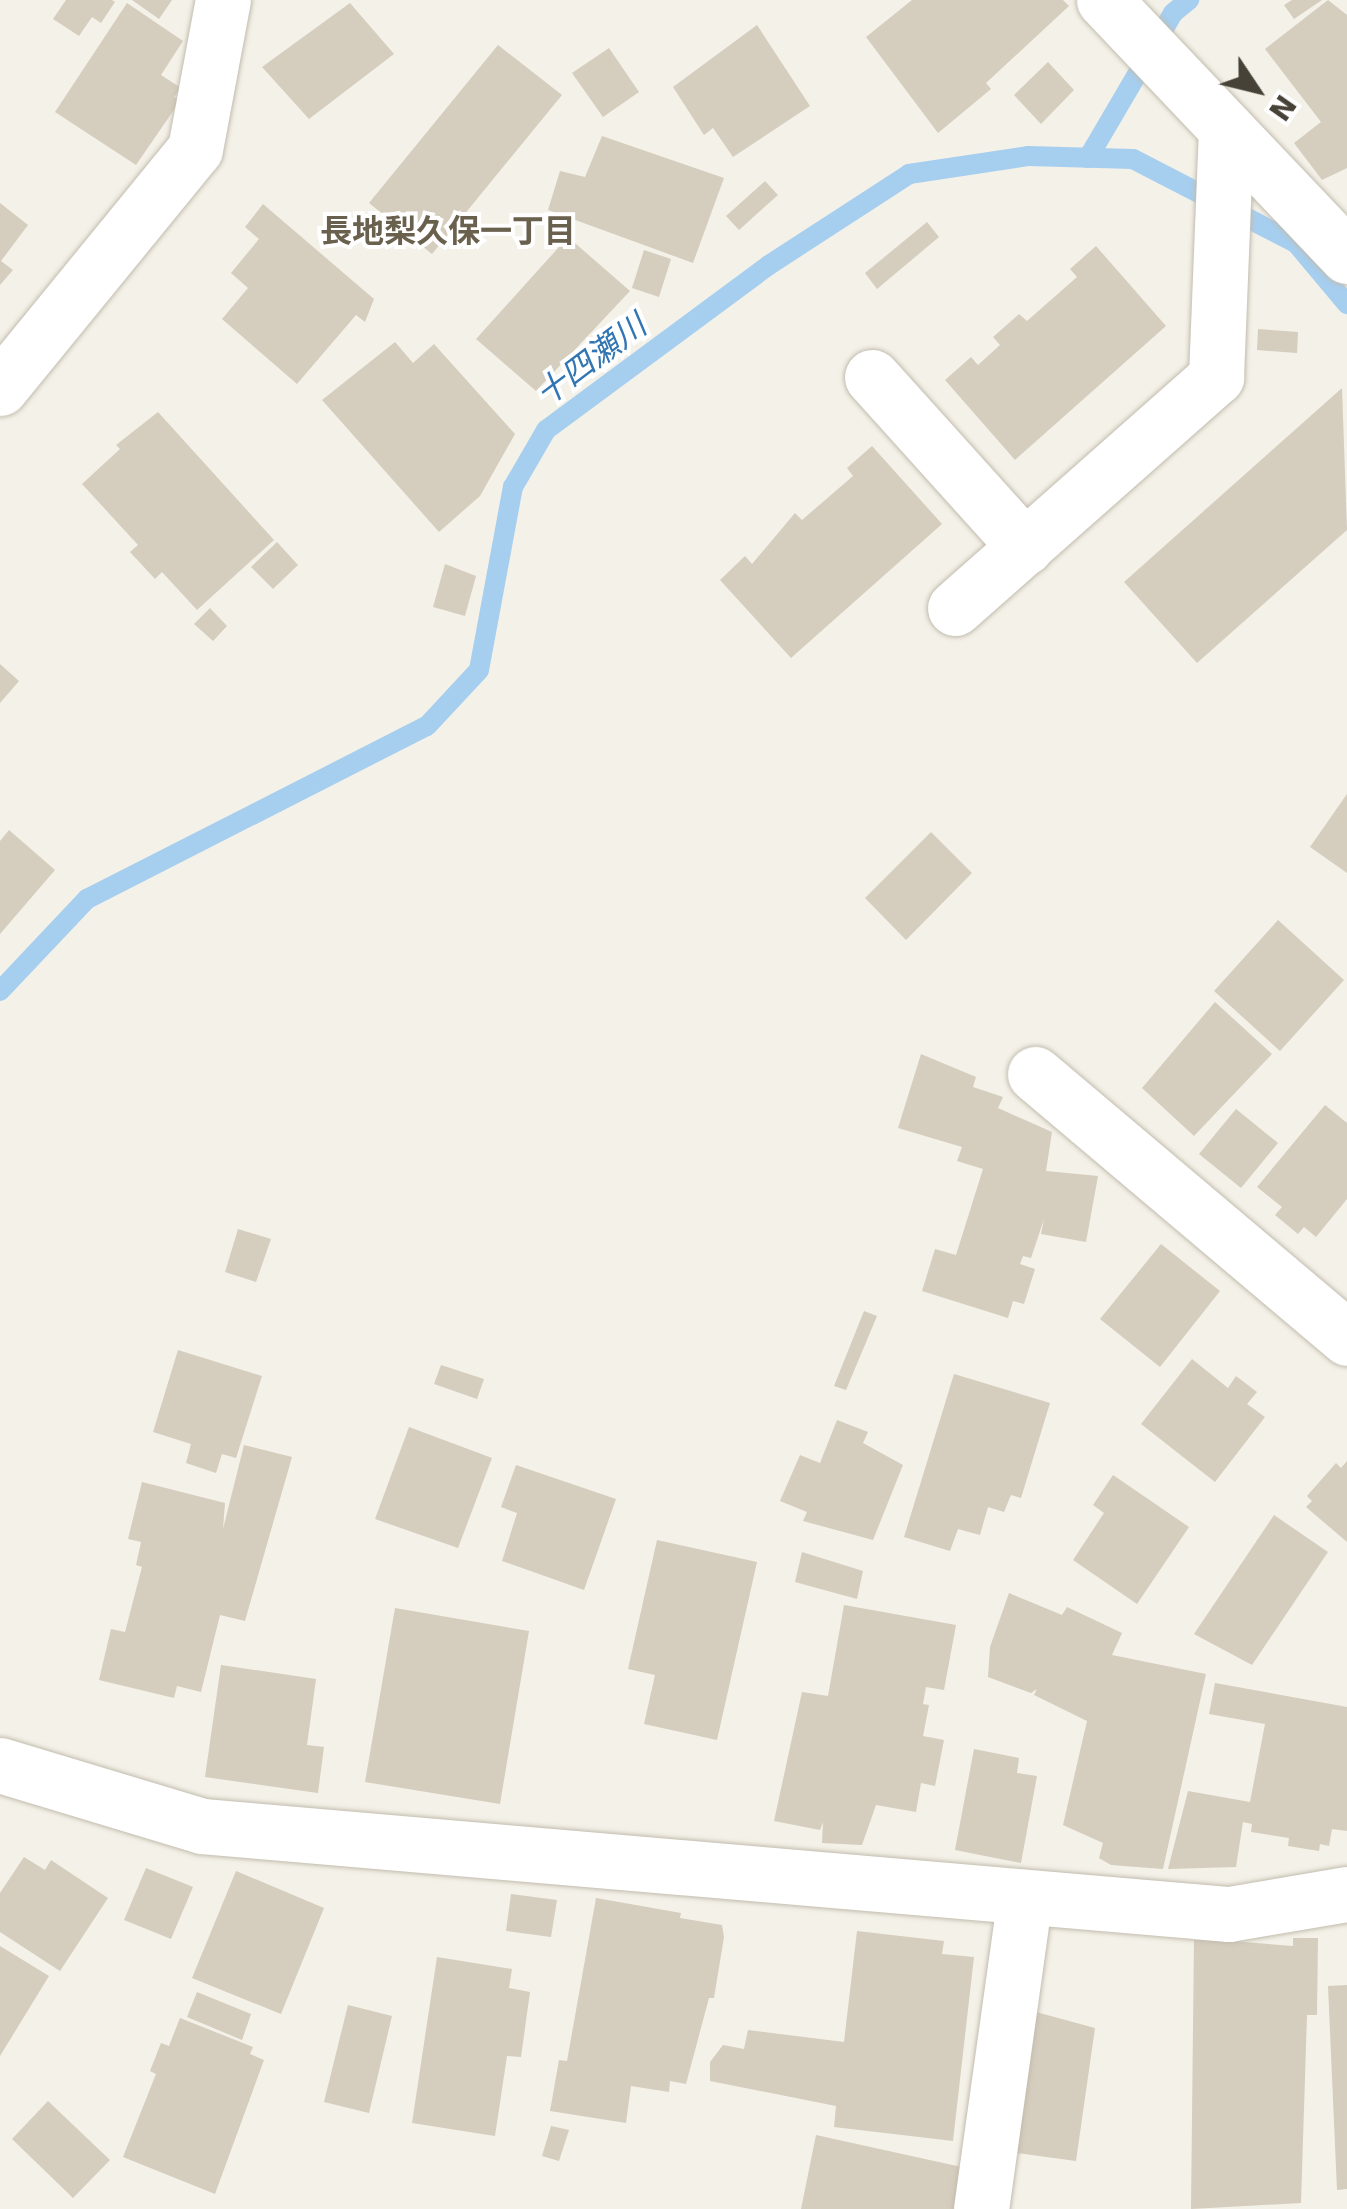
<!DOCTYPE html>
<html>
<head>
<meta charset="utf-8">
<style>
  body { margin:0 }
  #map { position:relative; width:1347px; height:2209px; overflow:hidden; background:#f4f1e8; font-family:"DejaVu Sans","Noto Sans JP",sans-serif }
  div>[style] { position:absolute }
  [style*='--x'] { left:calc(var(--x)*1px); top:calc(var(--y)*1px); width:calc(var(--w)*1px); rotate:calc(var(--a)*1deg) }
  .stream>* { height:20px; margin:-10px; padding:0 10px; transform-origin:10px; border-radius:10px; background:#a6ceef }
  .building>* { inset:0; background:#d5cdbe }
  .roads { filter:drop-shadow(0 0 2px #c2bcae) drop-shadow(0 0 2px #c2bcae) }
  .minor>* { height:55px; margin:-27.5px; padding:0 27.5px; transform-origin:27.5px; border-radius:27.5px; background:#fff }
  span { translate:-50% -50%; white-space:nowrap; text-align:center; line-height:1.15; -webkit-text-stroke:8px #fff; paint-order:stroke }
  .neighbourhood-label { font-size:32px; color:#6a604e; font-weight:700 }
  .water-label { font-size:32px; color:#3175b2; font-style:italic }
  .north { position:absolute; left:1207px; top:40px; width:100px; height:100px; -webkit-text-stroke:8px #fff; paint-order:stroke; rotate:125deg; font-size:28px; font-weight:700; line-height:40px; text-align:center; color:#474237 }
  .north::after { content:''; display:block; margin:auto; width:35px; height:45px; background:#474237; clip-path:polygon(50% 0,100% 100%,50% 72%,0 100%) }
</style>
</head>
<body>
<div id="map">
  <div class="stream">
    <div style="--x:1088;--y:158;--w:168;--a:-59.6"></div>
    <div style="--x:1173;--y:13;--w:21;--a:-39"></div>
    <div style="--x:0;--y:991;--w:127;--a:-46.6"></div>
    <div style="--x:87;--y:899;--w:381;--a:-27"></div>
    <div style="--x:427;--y:726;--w:76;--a:-47.1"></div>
    <div style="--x:479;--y:670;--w:186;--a:-79.5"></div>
    <div style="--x:513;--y:487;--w:66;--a:-59.9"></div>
    <div style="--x:546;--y:430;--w:277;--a:-36.5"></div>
    <div style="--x:769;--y:265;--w:167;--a:-33"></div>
    <div style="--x:909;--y:174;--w:120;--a:-8.6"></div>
    <div style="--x:1028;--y:156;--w:105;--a:1.6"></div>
    <div style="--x:1133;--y:159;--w:183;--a:27.3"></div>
    <div style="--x:1296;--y:243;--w:80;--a:50.1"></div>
  </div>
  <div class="building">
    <div style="clip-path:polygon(66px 0,112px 0,115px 2px,101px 23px,92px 17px,79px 36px,53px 19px)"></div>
    <div style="clip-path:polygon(132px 0,172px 0,159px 19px)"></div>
    <div style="clip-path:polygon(912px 0,1063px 0,1069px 6px,986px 83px,991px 89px,938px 133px,866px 37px)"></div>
    <div style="clip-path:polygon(1292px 0,1322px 0,1294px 19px,1284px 5px)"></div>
    <div style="clip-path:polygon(1328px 0,1347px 15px,1347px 168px,1322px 180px,1294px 143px,1321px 122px,1265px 49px)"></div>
    <div style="clip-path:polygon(127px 3px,183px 41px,161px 75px,181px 88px,174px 97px,180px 101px,136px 165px,55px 112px)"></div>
    <div style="clip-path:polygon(350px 3px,394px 54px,309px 119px,262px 67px)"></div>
    <div style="clip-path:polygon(757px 25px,810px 106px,733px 157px,713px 128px,704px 135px,673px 87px)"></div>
    <div style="clip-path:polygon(498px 45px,562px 95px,432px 254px,369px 203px)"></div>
    <div style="clip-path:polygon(609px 48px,639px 92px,603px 117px,572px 73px)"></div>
    <div style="clip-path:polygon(1048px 62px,1074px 90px,1041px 124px,1014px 95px)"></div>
    <div style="clip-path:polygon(602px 136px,724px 178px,693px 263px,548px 210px,560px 171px,585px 177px)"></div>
    <div style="clip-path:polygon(765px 181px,778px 195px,739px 230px,726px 216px)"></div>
    <div style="clip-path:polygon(0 203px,28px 225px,1px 261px,13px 270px,0 285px)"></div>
    <div style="clip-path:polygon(263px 204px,374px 299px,365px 322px,356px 315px,297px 384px,222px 319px,248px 288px,231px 273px,259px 239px,245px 227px)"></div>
    <div style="clip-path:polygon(927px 222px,939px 237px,877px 289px,865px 273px)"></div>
    <div style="clip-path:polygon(568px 237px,630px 291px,536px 391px,476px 339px)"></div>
    <div style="clip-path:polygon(1096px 246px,1166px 326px,1015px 460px,945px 380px,971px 357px,978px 365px,1000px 345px,993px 337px,1019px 314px,1027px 321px,1077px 277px,1070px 269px)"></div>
    <div style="clip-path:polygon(644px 250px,671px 259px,659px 297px,632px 288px)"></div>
    <div style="clip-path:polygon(1258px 329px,1298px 332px,1297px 353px,1257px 350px)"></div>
    <div style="clip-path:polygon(395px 342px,413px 363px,434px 344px,515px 434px,480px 496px,439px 532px,322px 400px)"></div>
    <div style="clip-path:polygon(1342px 388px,1347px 530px,1197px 663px,1124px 582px)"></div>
    <div style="clip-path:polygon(158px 412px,274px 540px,197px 610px,162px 572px,155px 579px,130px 552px,138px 545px,82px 484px,120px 449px,116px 445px)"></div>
    <div style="clip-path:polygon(872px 446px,942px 524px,791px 658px,720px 580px,745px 556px,752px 564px,795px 513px,802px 520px,853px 476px,847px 468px)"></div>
    <div style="clip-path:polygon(277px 542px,298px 565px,273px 589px,251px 567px)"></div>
    <div style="clip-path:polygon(445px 564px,476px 576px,465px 616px,433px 607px)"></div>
    <div style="clip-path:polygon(210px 608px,227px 626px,213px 641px,194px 624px)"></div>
    <div style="clip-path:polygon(0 664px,19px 681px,0 703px)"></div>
    <div style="clip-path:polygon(1347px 794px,1347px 873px,1310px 847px)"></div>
    <div style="clip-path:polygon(9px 830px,55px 870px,0 934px,0 841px)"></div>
    <div style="clip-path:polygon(931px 832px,972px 873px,906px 940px,865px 898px)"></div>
    <div style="clip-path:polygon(1278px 920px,1344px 980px,1280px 1051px,1214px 991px)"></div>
    <div style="clip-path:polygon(1215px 1002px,1272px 1054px,1194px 1136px,1142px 1088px)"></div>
    <div style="clip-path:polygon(921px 1054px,976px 1077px,973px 1087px,1003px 1097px,998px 1108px,1052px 1132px,1046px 1171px,1098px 1176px,1086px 1242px,1041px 1234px,1044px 1219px,1031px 1258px,1023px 1256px,1020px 1264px,1035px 1269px,1024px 1304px,1013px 1301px,1008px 1318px,922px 1291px,935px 1249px,956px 1255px,983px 1169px,957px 1161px,962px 1147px,898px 1128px)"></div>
    <div style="clip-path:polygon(1325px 1105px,1347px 1123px,1347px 1199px,1316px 1237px,1304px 1227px,1298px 1234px,1275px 1215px,1282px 1207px,1257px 1187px)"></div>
    <div style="clip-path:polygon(1236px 1109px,1278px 1143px,1241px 1188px,1199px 1154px)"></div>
    <div style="clip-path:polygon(238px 1229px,271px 1239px,256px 1282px,225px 1272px)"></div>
    <div style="clip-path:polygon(1161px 1244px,1220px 1291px,1160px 1367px,1100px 1319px)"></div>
    <div style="clip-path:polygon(864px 1311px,877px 1316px,846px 1390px,834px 1386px)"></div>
    <div style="clip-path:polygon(178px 1350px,262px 1376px,236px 1458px,222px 1454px,216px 1473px,186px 1463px,191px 1444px,153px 1432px)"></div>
    <div style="clip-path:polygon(1192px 1359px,1228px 1388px,1236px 1376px,1257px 1392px,1247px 1404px,1265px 1417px,1215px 1482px,1141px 1424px)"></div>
    <div style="clip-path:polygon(441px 1365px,484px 1379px,477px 1399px,434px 1384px)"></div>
    <div style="clip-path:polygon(954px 1374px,1050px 1403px,1021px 1498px,1011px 1495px,1004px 1512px,988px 1507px,980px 1535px,958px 1529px,950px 1551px,904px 1537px)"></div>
    <div style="clip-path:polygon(837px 1420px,868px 1432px,863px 1443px,903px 1465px,873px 1540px,803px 1521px,807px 1512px,780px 1501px,800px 1455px,820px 1463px)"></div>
    <div style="clip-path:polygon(409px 1427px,492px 1458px,458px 1548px,375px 1519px)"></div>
    <div style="clip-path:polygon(244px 1445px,292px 1457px,245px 1621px,220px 1615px,201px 1692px,177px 1686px,174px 1698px,99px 1680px,111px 1629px,125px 1632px,142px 1567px,136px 1565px,141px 1542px,128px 1539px,142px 1482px,225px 1503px,223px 1529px)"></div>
    <div style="clip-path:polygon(1347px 1461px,1347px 1542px,1306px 1507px,1312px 1501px,1307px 1496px,1336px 1463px,1341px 1468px)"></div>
    <div style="clip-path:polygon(516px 1465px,616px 1499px,584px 1590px,502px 1561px,517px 1513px,501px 1507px)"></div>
    <div style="clip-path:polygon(1113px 1475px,1189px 1527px,1137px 1604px,1073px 1560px,1104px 1513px,1093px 1505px)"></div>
    <div style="clip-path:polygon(1274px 1515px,1328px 1552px,1252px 1665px,1194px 1634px)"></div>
    <div style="clip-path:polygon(657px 1540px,757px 1562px,717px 1740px,644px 1724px,655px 1675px,628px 1669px)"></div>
    <div style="clip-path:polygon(802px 1552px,863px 1571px,857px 1599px,795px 1582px)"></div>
    <div style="clip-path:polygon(1009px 1593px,1062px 1615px,1067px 1607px,1122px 1633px,1112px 1655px,1206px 1674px,1163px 1869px,1111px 1865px,1099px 1858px,1103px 1843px,1063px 1825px,1087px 1721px,1034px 1695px,1037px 1689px,1031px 1693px,988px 1677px,990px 1647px)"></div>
    <div style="clip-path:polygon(844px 1605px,956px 1625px,944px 1690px,926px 1687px,923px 1704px,929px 1705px,923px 1736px,944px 1740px,935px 1786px,921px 1783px,916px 1812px,876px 1805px,862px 1845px,822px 1843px,823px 1822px,820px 1830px,774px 1821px,802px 1692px,828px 1696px)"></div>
    <div style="clip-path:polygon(395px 1608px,529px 1631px,500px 1804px,365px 1782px)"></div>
    <div style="clip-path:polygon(221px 1665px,316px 1679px,307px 1745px,324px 1747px,318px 1793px,205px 1777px)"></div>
    <div style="clip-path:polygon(1215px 1683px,1347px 1707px,1347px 1831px,1332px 1829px,1329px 1846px,1320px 1844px,1319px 1851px,1288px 1846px,1289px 1838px,1251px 1832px,1252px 1824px,1243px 1822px,1236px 1867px,1168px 1869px,1188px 1791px,1250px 1802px,1265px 1724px,1209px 1714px)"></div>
    <div style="clip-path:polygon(974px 1749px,1019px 1758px,1017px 1773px,1037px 1776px,1021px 1863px,955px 1850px)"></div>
    <div style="clip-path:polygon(24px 1857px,45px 1870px,51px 1860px,108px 1898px,60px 1971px,0 1932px,0 1893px)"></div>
    <div style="clip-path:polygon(146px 1868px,193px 1887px,171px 1939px,124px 1920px)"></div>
    <div style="clip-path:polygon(236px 1871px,324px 1908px,281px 2014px,192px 1978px)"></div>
    <div style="clip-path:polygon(511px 1894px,557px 1900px,551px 1937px,506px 1931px)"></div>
    <div style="clip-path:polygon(596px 1898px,681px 1913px,680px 1918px,722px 1925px,724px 1937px,714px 1998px,709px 1998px,686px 2084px,670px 2081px,669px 2092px,631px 2086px,626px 2123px,550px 2111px,559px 2060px,567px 2061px)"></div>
    <div style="clip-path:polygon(857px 1931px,944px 1941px,942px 1954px,974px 1957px,953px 2141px,834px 2127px,836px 2106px,710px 2081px,710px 2062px,723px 2045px,744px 2049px,748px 2030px,844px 2042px)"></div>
    <div style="clip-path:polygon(1194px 1938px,1293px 1946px,1293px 1938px,1318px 1938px,1317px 2015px,1307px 2015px,1301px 2203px,1191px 2209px)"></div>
    <div style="clip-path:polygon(0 1946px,49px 1976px,0 2056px)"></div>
    <div style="clip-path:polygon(437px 1957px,512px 1969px,509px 1988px,530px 1992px,521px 2057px,507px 2056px,495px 2136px,412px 2123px)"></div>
    <div style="clip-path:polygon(1347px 1985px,1347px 2189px,1337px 2190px,1328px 1986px)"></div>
    <div style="clip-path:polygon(197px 1992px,251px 2014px,242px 2040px,187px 2017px)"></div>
    <div style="clip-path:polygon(348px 2005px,392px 2016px,369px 2113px,324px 2102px)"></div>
    <div style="clip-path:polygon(1036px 2012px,1095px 2028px,1076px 2161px,1017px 2153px)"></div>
    <div style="clip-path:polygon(180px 2018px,253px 2047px,250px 2054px,264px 2060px,215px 2194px,123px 2157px,156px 2074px,150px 2071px,161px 2043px,169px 2046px)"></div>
    <div style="clip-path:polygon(48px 2101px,110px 2160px,73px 2198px,12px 2139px)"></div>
    <div style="clip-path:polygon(551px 2126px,569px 2130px,559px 2161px,542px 2156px)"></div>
    <div style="clip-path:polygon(816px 2135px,966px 2168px,957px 2209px,801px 2209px)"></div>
  </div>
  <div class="roads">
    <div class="minor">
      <div style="--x:1104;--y:0;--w:353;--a:46.5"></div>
      <div style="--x:872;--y:377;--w:229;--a:48"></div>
      <div style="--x:0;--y:388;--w:308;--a:-50.8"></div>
      <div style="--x:195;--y:149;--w:152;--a:-79.4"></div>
      <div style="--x:955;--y:608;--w:349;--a:-41.5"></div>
      <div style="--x:1216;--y:377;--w:248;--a:-87.7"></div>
      <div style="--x:1035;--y:1074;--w:409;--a:40.2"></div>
      <div style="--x:0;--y:1765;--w:211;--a:16.8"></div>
      <div style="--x:202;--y:1826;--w:1031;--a:4.9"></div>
      <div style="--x:1229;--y:1914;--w:120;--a:-9.6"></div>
      <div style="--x:981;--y:2209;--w:315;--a:-82"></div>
    </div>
  </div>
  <div class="neighbourhood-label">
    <span style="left:448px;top:231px">長地梨久保一丁目</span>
  </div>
  <div class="water-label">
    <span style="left:591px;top:360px;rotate:-37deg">十四瀬川</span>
  </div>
  <div class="north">N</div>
</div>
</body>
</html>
